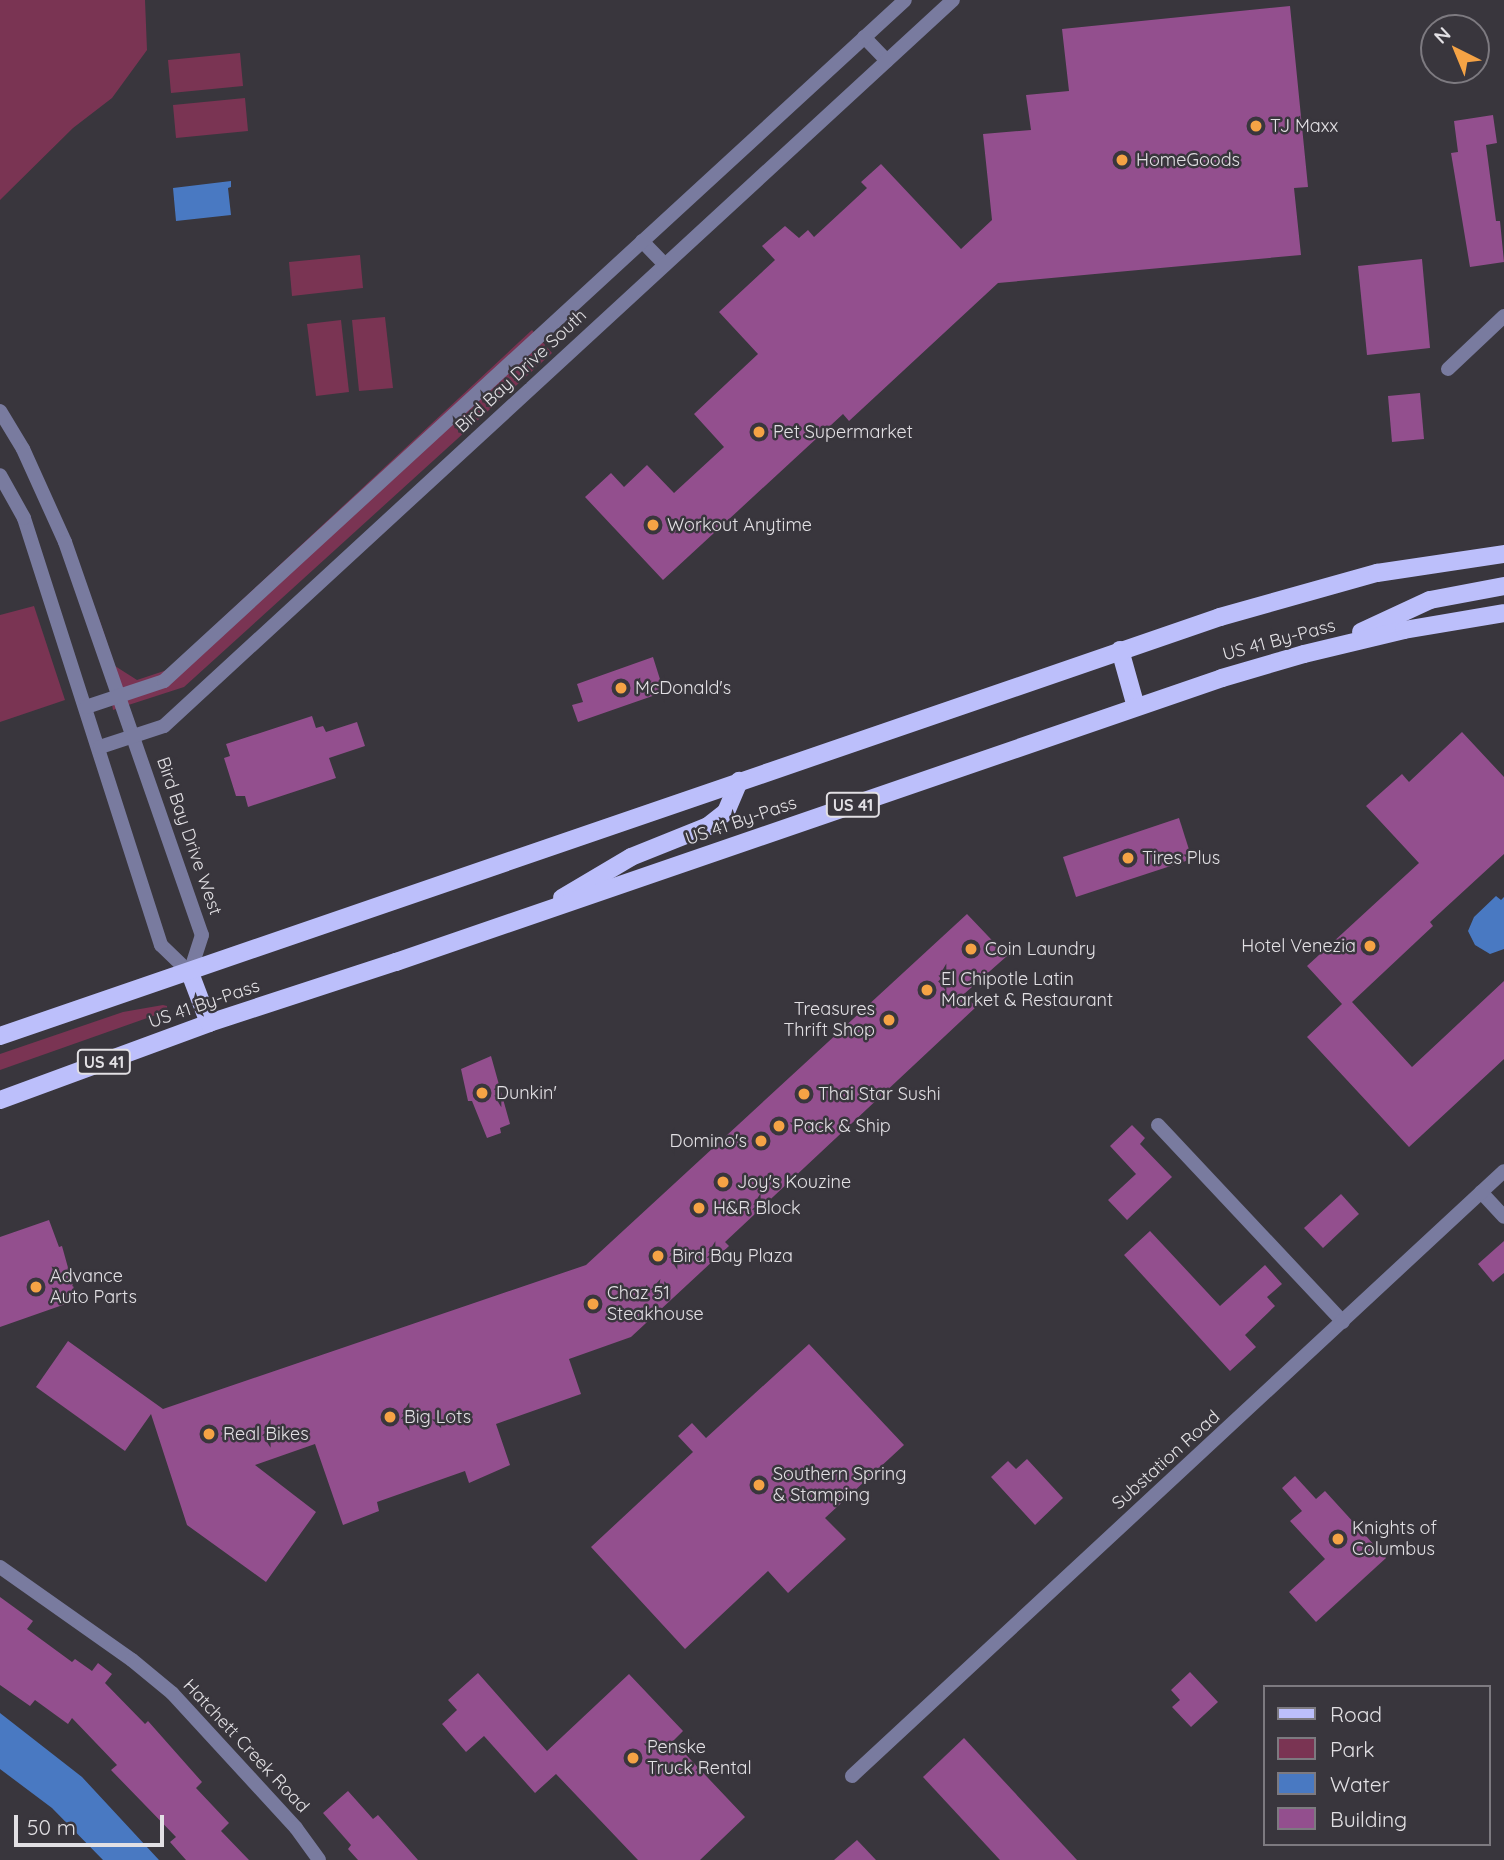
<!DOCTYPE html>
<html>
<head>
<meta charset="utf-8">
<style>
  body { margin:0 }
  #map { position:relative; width:1504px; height:1860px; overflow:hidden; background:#39363d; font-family:Quicksand,sans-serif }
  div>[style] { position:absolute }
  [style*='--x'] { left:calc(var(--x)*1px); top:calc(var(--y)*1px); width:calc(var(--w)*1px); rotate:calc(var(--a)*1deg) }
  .green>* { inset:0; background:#7a3453 }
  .water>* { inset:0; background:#4979c2 }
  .building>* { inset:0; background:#934f8e }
  .street>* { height:14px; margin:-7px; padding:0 7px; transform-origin:7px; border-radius:7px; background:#797b9f }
  .primary>* { height:18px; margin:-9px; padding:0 9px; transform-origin:9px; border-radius:9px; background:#bcbffb }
  .dots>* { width:19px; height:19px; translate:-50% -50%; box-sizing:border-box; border:4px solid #39363d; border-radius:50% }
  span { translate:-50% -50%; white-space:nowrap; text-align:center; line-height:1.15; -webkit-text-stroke:5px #39363d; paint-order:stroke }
  .shield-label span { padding:2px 5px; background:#39363d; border:2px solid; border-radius:5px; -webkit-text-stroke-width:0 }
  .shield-label { font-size:16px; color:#e2e0e4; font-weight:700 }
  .poi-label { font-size:18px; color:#e2e0e4 }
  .left { translate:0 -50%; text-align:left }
  .right { translate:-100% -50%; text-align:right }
  .street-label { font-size:18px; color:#e2e0e4 }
  .legend { position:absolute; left:1263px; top:1685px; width:228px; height:161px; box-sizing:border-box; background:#39363d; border:2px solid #7d7a80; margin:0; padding:9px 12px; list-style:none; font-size:21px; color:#e2e0e4 }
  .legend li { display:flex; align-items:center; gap:14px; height:35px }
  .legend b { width:35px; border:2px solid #7d7a80 }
  .north { position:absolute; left:1420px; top:14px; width:70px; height:70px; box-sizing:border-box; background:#39363d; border:2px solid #7d7a80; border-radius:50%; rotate:317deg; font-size:19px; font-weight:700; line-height:28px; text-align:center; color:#e2e0e4 }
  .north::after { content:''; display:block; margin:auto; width:24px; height:32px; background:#f5a345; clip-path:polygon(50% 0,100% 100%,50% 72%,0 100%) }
  .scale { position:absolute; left:14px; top:1815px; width:150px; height:32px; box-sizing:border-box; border:4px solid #e2e0e4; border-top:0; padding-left:9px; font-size:21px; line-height:24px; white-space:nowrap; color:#e2e0e4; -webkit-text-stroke:5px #39363d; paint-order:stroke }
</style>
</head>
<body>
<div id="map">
  <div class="green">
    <div style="clip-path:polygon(0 0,145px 0,147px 50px,112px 98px,73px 128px,0 200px)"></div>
    <div style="clip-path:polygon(240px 53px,243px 86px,171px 93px,168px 60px)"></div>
    <div style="clip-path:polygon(245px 98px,248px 131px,176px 138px,173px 105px)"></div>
    <div style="clip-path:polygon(360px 255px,363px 288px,292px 296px,289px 262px)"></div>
    <div style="clip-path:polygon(385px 317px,393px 388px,359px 391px,352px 320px)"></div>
    <div style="clip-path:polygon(341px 320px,349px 392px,316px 396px,307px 324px)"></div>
    <div style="clip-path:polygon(532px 330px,552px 353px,184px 687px,113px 710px,97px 613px,115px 666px,137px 680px,167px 670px)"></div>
    <div style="clip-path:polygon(34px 606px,65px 700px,0 722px,0 615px)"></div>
    <div style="clip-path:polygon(163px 1005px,167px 1006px,167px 1011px,0 1070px,0 1054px,123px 1012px)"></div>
  </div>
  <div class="water">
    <div style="clip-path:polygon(231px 181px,231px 187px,228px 188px,231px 215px,176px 221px,173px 188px)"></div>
    <div style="clip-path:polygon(1496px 896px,1501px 900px,1504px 897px,1504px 949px,1490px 954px,1475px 945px,1468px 931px,1474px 917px)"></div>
    <div style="clip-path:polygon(0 1713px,82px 1777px,159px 1860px,103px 1860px,52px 1808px,0 1769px)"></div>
  </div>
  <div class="building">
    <div style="clip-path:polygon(1290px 6px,1308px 187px,1294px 188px,1301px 255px,998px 283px,849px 421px,843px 414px,663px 580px,585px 497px,611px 473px,624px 487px,647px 465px,674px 493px,724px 447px,694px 414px,758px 354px,719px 312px,775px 260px,762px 246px,785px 226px,799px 238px,808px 230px,814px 237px,867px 188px,861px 182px,881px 164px,961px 249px,992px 220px,983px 134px,1031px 130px,1026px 95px,1069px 91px,1062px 29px)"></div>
    <div style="clip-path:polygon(1493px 115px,1497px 143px,1486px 145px,1496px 221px,1500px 221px,1504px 262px,1470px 267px,1451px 153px,1458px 152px,1454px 121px)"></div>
    <div style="clip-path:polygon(1422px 259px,1430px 348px,1367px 355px,1358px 266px)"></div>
    <div style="clip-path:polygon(1420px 393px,1424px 439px,1392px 442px,1388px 396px)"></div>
    <div style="clip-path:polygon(653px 657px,664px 692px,578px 722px,572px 705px,583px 702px,577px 684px)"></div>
    <div style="clip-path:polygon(312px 716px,316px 728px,323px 726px,326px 732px,357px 722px,365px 746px,329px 758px,336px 778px,248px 807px,245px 796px,236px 796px,224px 758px,230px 756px,226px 744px)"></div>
    <div style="clip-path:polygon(1462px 732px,1504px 777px,1504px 854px,1430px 922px,1433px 926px,1352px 1002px,1412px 1067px,1504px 981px,1504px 1059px,1409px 1147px,1307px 1037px,1342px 1004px,1307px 966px,1419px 863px,1366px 806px,1402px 774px,1409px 782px)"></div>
    <div style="clip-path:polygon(1179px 818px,1192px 859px,1076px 897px,1063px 857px)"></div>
    <div style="clip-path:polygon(967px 914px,1007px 956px,964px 994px,976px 1007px,725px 1242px,729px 1246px,631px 1337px,569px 1359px,581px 1394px,496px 1424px,510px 1465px,469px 1483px,465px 1471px,377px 1502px,379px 1511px,343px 1525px,315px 1444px,255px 1465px,316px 1512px,266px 1582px,187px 1525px,151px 1414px,125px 1451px,36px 1387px,68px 1341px,163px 1409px,586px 1265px)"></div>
    <div style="clip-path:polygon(491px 1056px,510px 1124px,500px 1128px,501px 1133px,487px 1138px,472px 1101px,468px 1101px,461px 1069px)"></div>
    <div style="clip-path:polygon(1132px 1125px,1145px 1138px,1140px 1144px,1172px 1177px,1127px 1220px,1108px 1200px,1136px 1174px,1110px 1146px)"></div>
    <div style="clip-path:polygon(1341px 1194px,1359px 1214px,1323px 1248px,1304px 1228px)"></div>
    <div style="clip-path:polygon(49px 1220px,59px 1247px,62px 1246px,77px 1300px,0 1327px,0 1237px)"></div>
    <div style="clip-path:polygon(1150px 1231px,1220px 1306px,1265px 1265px,1282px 1284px,1267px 1297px,1275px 1306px,1245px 1335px,1256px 1347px,1230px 1371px,1124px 1255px)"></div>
    <div style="clip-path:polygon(1504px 1241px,1504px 1273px,1493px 1282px,1478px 1264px)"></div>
    <div style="clip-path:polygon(809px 1344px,904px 1445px,825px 1518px,846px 1539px,788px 1593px,768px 1571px,685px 1649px,591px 1547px,693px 1452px,678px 1436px,692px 1423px,706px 1438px)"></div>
    <div style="clip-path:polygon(1027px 1459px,1063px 1498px,1035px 1525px,991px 1477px,1008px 1461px,1016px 1469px)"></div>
    <div style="clip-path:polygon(1295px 1476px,1316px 1499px,1325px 1491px,1386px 1558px,1316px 1622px,1289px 1592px,1325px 1559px,1290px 1521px,1302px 1511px,1282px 1488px)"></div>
    <div style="clip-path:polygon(0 1597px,33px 1621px,27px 1629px,72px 1662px,75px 1659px,92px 1671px,98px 1663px,112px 1674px,105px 1683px,145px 1724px,148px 1721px,202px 1782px,196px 1788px,229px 1823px,221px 1831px,249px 1860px,186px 1860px,170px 1842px,176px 1837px,111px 1770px,117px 1765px,72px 1718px,68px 1724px,35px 1700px,30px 1706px,0 1685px)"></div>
    <div style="clip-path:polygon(1190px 1672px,1218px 1702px,1191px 1727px,1172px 1707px,1180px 1700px,1171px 1690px)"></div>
    <div style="clip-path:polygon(478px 1673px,547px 1751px,629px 1674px,683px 1731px,673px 1741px,745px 1817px,700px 1860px,638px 1860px,556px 1774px,535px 1793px,484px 1736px,466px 1752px,442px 1724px,457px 1710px,448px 1700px)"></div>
    <div style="clip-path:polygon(964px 1738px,1077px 1860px,1000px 1860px,923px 1777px)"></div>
    <div style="clip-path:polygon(348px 1791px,373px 1819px,378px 1815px,418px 1860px,358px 1860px,348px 1849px,351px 1845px,323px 1813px)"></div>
    <div style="clip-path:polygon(857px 1840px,876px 1860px,834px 1860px)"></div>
  </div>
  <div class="street">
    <div style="--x:864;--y:37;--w:33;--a:46"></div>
    <div style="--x:642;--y:241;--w:33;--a:46"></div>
    <div style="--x:1448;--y:369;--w:77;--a:-43.4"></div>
    <div style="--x:0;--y:411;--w:44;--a:58.8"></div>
    <div style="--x:23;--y:449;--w:102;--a:65.7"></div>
    <div style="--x:65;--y:542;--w:416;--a:70.8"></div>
    <div style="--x:202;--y:935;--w:40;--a:108"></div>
    <div style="--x:190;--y:973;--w:40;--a:-136"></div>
    <div style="--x:161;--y:945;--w:448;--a:-107.8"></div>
    <div style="--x:24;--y:518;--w:49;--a:-119.2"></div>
    <div style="--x:86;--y:707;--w:82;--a:-18.4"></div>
    <div style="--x:164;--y:681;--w:1006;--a:-42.58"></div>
    <div style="--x:100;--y:747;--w:67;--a:-18.2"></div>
    <div style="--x:164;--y:726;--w:1072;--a:-42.62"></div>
    <div style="--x:1158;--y:1125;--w:270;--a:46.8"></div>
    <div style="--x:1481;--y:1192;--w:34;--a:47"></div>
    <div style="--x:0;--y:1567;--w:161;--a:35.2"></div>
    <div style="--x:132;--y:1660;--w:52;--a:39.5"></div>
    <div style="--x:172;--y:1693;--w:183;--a:47.4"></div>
    <div style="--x:296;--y:1828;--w:39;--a:54"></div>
    <div style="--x:852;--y:1776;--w:889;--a:-42.86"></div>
  </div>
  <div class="primary">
    <div style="--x:1361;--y:632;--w:76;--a:-24.9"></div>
    <div style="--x:1430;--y:600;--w:75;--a:-10.7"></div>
    <div style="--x:1120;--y:650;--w:59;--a:74.3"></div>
    <div style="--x:562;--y:898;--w:80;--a:-30.7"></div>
    <div style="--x:631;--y:857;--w:83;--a:-21.9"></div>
    <div style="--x:708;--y:826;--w:23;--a:-38"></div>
    <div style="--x:726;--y:812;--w:34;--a:-67"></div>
    <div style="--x:190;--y:973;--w:53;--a:69.2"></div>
    <div style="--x:0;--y:1036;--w:1290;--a:-18.95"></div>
    <div style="--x:1220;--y:617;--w:163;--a:-15.7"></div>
    <div style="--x:1377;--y:573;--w:128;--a:-8.5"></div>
    <div style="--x:0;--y:1100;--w:223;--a:-20.2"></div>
    <div style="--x:209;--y:1023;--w:197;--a:-18.1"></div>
    <div style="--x:396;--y:962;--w:873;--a:-18.97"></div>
    <div style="--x:1222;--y:678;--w:85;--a:-16.3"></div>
    <div style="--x:1304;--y:654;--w:103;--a:-13.5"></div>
    <div style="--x:1404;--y:630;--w:101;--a:-9.6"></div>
  </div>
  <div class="dots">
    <div style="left:1256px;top:126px;background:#f5a345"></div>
    <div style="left:1122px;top:160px;background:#f5a345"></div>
    <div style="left:759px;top:432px;background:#f5a345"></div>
    <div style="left:653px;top:525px;background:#f5a345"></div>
    <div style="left:621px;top:688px;background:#f5a345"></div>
    <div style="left:1128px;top:858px;background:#f5a345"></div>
    <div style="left:1370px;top:946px;background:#f5a345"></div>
    <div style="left:971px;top:949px;background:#f5a345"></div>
    <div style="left:927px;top:990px;background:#f5a345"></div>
    <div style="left:889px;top:1020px;background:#f5a345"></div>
    <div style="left:482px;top:1093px;background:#f5a345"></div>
    <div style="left:804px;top:1094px;background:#f5a345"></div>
    <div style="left:779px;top:1126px;background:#f5a345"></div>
    <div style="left:761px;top:1141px;background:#f5a345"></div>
    <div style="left:723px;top:1182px;background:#f5a345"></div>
    <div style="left:699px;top:1208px;background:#f5a345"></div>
    <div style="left:658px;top:1256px;background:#f5a345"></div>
    <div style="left:36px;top:1287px;background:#f5a345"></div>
    <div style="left:593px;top:1304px;background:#f5a345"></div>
    <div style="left:390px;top:1417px;background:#f5a345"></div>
    <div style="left:209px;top:1434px;background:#f5a345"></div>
    <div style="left:759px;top:1485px;background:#f5a345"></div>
    <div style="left:1338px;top:1539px;background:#f5a345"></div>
    <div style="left:633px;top:1758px;background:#f5a345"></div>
  </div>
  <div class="shield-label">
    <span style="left:853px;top:805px">US 41</span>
    <span style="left:104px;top:1062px">US 41</span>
  </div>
  <div class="poi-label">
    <span class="left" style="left:1270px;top:126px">TJ Maxx</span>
    <span class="left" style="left:1136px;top:160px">HomeGoods</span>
    <span class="left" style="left:773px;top:432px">Pet Supermarket</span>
    <span class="left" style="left:667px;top:525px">Workout Anytime</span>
    <span class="left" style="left:635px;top:688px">McDonald's</span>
    <span class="left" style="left:1142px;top:858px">Tires Plus</span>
    <span class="right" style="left:1356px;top:946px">Hotel Venezia</span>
    <span class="left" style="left:985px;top:949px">Coin Laundry</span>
    <span class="left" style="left:941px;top:990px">El Chipotle Latin<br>Market &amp; Restaurant</span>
    <span class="right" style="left:875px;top:1020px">Treasures<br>Thrift Shop</span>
    <span class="left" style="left:496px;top:1093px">Dunkin'</span>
    <span class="left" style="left:818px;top:1094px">Thai Star Sushi</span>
    <span class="left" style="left:793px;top:1126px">Pack &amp; Ship</span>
    <span class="right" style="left:747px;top:1141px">Domino's</span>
    <span class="left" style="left:737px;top:1182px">Joy's Kouzine</span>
    <span class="left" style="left:713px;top:1208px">H&amp;R Block</span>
    <span class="left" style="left:672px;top:1256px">Bird Bay Plaza</span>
    <span class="left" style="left:50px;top:1287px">Advance<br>Auto Parts</span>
    <span class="left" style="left:607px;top:1304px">Chaz 51<br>Steakhouse</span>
    <span class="left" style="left:404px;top:1417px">Big Lots</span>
    <span class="left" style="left:223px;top:1434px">Real Bikes</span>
    <span class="left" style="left:773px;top:1485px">Southern Spring<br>&amp; Stamping</span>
    <span class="left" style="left:1352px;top:1539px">Knights of<br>Columbus</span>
    <span class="left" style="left:647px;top:1758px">Penske<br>Truck Rental</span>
  </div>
  <div class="street-label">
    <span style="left:521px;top:371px;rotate:-43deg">Bird Bay Drive South</span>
    <span style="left:1279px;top:640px;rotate:-15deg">US 41 By-Pass</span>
    <span style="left:741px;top:821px;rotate:-19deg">US 41 By-Pass</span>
    <span style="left:189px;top:836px;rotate:71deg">Bird Bay Drive West</span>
    <span style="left:204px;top:1004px;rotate:-19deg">US 41 By-Pass</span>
    <span style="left:1166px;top:1460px;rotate:-42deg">Substation Road</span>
    <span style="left:246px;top:1746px;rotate:47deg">Hatchett Creek Road</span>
  </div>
  <ul class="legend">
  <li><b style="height:9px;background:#bcbffb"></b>Road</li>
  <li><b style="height:19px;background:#7a3453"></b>Park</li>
  <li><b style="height:19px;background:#4979c2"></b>Water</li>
  <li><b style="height:19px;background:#934f8e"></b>Building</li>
  </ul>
  <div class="north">N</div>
  <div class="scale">50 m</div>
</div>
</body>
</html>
